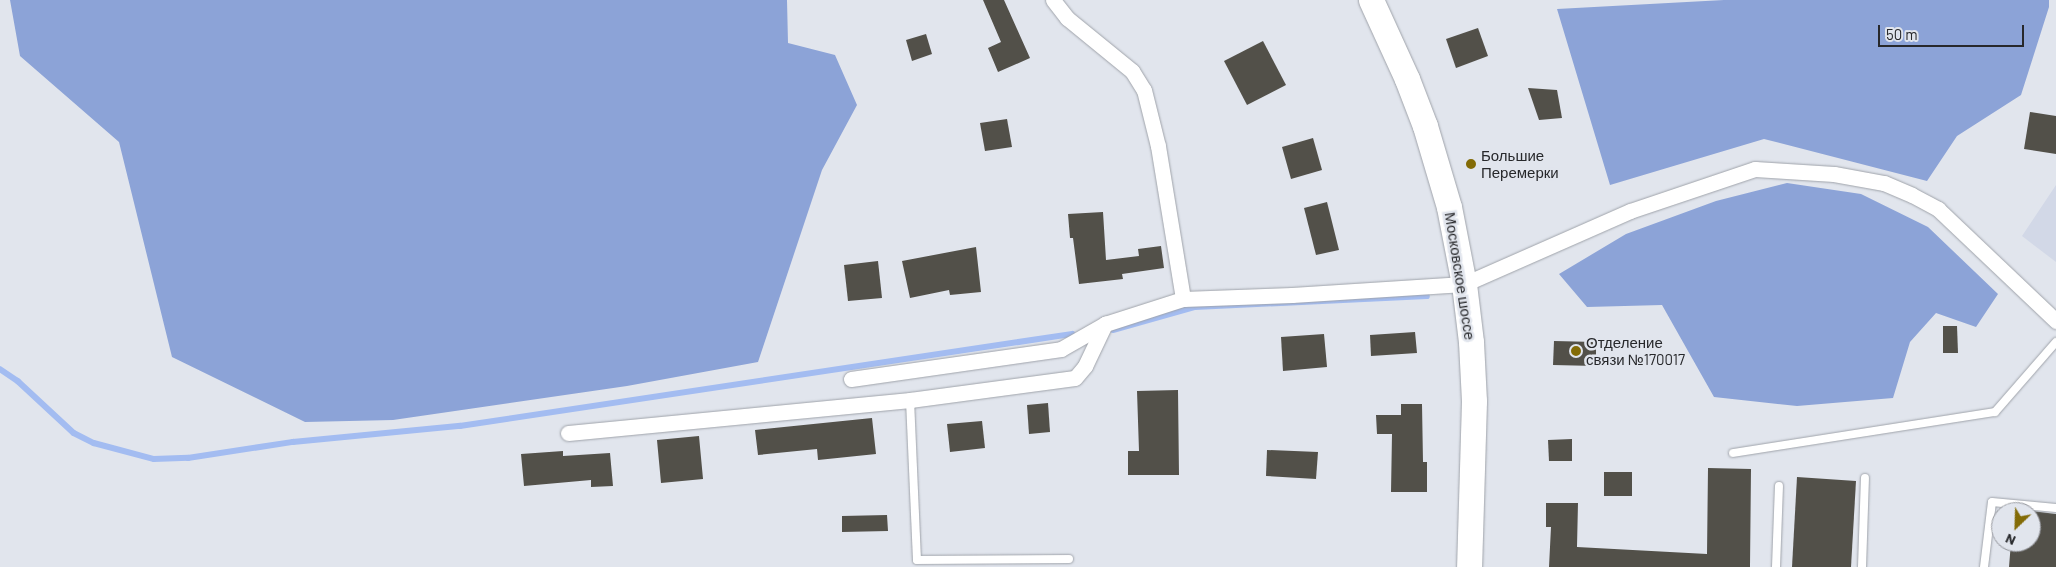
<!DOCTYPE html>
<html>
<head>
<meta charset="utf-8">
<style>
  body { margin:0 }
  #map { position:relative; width:2056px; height:567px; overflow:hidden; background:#e1e5ed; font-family:Barlow,sans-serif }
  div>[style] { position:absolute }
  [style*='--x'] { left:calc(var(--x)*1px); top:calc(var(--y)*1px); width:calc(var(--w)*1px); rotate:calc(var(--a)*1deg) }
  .built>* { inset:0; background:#d2d8e7 }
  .forest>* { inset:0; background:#8ca3d7 }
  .stream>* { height:5.5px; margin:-2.75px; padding:0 2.75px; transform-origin:2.75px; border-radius:2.75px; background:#a3bcf1 }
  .building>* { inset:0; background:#525049 }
  .roads { filter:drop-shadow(0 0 1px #9fa3aa) drop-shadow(0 0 1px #9fa3aa) }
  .lane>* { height:8px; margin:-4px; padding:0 4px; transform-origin:4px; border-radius:4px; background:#fff }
  .street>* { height:15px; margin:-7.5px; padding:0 7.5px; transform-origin:7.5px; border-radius:7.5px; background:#fff }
  .primary>* { height:25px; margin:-12.5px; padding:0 12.5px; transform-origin:12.5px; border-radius:12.5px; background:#fff }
  .dots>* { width:14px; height:14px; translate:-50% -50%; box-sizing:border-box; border:2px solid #e1e5ed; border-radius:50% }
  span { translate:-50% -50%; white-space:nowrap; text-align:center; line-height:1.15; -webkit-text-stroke:5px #e1e5ed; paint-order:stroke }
  .poi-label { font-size:15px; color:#27282b }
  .left { translate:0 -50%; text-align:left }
  .street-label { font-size:15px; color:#27282b }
  .north { position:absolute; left:1991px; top:502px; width:50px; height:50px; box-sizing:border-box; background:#e1e5ed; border:1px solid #97999f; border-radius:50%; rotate:204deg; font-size:14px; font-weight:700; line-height:20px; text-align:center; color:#27282b }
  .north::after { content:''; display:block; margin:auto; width:18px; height:22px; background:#836b06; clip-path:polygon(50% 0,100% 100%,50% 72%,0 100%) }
  .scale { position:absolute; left:1878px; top:25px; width:146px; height:22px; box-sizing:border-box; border:2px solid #27282b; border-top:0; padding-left:6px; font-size:15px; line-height:18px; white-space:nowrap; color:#27282b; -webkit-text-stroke:4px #e1e5ed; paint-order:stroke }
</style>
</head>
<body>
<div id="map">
  <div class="built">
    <div style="clip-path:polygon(2056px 185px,2056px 262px,2022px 236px)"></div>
  </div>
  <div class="forest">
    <div style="clip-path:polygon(10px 0,787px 0,788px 43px,835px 55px,857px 105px,822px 170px,758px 362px,627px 386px,393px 420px,305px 422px,172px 357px,119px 142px,20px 56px)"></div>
    <div style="clip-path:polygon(1724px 0,2049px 0,2049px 7px,2021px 95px,1957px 136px,1927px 181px,1764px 139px,1610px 185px,1557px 9px)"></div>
    <div style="clip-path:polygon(1787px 183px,1861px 194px,1928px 227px,1998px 294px,1976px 327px,1936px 313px,1910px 342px,1893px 398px,1797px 406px,1714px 397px,1662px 305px,1587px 307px,1559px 274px,1626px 234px,1716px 201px)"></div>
  </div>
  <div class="stream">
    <div style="--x:1113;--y:330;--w:85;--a:-15.7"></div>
    <div style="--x:1195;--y:307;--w:232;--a:-2.7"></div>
    <div style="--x:0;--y:369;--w:22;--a:34"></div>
    <div style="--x:18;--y:381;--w:76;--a:42.9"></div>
    <div style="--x:74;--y:433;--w:22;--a:27"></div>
    <div style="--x:94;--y:443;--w:62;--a:14.9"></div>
    <div style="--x:154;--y:459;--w:34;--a:-2"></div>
    <div style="--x:188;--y:458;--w:106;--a:-8.7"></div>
    <div style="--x:293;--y:442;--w:168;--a:-5.5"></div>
    <div style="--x:460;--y:426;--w:619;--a:-8.55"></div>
  </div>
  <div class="building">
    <div style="clip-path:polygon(983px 0,1004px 0,1030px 58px,998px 72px,988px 48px,1001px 42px)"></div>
    <div style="clip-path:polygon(1478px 28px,1488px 56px,1456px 68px,1446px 39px)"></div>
    <div style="clip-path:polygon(926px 34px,932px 54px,912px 61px,906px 40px)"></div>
    <div style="clip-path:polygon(1263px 41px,1286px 85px,1247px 105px,1224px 61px)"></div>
    <div style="clip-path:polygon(1528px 88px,1557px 90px,1562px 118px,1539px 120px)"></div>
    <div style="clip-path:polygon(2030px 112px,2056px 116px,2056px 154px,2024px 149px)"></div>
    <div style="clip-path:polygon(1007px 119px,1012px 147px,985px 151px,980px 123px)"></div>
    <div style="clip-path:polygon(1313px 138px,1322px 170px,1291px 179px,1282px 147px)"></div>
    <div style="clip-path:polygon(1327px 202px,1339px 250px,1316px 255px,1304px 208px)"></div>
    <div style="clip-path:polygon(1103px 212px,1106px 260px,1139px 256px,1138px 249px,1161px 246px,1164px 268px,1122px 274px,1123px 279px,1079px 284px,1073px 238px,1070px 238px,1068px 214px)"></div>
    <div style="clip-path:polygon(976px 247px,981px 292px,950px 295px,949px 290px,910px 298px,902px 261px)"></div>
    <div style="clip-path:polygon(878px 261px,882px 298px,848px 301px,844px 265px)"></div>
    <div style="clip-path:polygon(1943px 326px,1957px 326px,1958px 353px,1943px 353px)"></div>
    <div style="clip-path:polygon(1415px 332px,1417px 353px,1371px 356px,1370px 335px)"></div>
    <div style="clip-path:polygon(1324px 334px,1327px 367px,1283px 371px,1281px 337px)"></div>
    <div style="clip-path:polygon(1554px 341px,1596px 342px,1596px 366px,1553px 365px)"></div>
    <div style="clip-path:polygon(1178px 390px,1179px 475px,1128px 475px,1128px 451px,1139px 451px,1137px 391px)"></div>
    <div style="clip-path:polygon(1048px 403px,1050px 432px,1029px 434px,1027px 405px)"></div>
    <div style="clip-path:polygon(1401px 404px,1422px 404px,1423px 462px,1427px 462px,1427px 492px,1391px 492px,1392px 434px,1377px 434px,1376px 415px,1401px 415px)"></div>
    <div style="clip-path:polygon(872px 418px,876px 454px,818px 460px,817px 449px,758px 455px,755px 430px)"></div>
    <div style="clip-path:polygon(982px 421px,985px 448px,950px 452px,947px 424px)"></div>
    <div style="clip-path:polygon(699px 436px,703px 479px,661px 483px,657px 440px)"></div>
    <div style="clip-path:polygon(1572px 439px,1572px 461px,1549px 461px,1548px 440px)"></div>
    <div style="clip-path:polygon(1267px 450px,1318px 452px,1316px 479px,1266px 476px)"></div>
    <div style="clip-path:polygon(563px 451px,563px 456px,610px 453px,613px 486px,591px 487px,591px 480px,524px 486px,521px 454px)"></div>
    <div style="clip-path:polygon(1708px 468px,1751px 469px,1750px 567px,1549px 567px,1551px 527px,1546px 527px,1546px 503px,1578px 503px,1577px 547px,1707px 554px)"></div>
    <div style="clip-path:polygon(1604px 472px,1632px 472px,1632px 496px,1604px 496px)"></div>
    <div style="clip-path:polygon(1797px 477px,1856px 481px,1851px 567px,1792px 567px)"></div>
    <div style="clip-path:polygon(2031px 511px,2056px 514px,2056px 567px,2009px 567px,2011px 542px,2031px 542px)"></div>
    <div style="clip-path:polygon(887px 515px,888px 531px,842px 532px,842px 516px)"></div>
  </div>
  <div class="roads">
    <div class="lane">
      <div style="--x:910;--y:400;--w:160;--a:87.5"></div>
      <div style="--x:917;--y:560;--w:152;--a:-0.4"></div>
      <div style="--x:1733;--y:453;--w:265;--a:-8.9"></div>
      <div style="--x:1995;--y:412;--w:93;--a:-48.9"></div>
      <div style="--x:1776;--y:567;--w:81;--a:-87.9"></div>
      <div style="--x:1862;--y:567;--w:89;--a:-88.1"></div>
      <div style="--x:1984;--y:567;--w:65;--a:-83"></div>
      <div style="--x:1992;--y:502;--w:64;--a:5.4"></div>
    </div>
    <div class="street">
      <div style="--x:1053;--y:0;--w:23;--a:52"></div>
      <div style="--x:1067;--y:18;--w:84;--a:39.2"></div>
      <div style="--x:1132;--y:71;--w:22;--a:58"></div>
      <div style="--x:1144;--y:90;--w:58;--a:76"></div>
      <div style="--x:1158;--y:146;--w:155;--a:80.7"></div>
      <div style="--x:851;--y:379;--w:212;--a:-8.1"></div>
      <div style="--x:1061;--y:349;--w:51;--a:-29.6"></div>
      <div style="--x:568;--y:433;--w:344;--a:-5.5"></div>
      <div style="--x:910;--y:400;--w:166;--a:-7.6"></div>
      <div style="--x:1075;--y:378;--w:16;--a:-50"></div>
      <div style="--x:1085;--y:366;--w:47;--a:-64.5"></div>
      <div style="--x:1105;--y:324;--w:82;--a:-17.8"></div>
      <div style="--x:1183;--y:299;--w:109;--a:-2.1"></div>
      <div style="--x:1292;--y:295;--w:172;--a:-3.7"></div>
      <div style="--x:1464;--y:284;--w:181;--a:-23.7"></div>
      <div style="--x:1630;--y:211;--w:132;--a:-18.6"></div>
      <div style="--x:1755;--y:169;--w:79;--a:3.6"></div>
      <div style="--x:1834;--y:174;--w:51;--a:10.2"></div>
      <div style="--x:1884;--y:183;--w:30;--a:23"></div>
      <div style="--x:1912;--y:195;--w:30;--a:28"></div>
      <div style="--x:1938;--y:209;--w:163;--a:43.5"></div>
    </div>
    <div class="primary">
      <div style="--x:1371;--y:0;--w:87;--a:65.5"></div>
      <div style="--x:1407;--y:79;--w:50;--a:69"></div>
      <div style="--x:1425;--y:126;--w:84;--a:73.5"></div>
      <div style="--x:1449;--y:207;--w:78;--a:79"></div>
      <div style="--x:1464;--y:284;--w:58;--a:83.1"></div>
      <div style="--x:1471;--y:342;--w:59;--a:87.1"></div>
      <div style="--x:1474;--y:401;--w:166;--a:91.7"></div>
    </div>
  </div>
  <div class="dots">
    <div style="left:1471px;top:164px;background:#836b06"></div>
    <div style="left:1576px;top:351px;background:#836b06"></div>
  </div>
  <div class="poi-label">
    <span class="left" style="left:1481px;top:164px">Большие<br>Перемерки</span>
    <span class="left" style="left:1586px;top:351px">Отделение<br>связи №170017</span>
  </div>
  <div class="street-label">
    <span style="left:1460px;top:276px;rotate:81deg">Московское шоссе</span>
  </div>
  <div class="north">N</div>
  <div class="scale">50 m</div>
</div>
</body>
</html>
